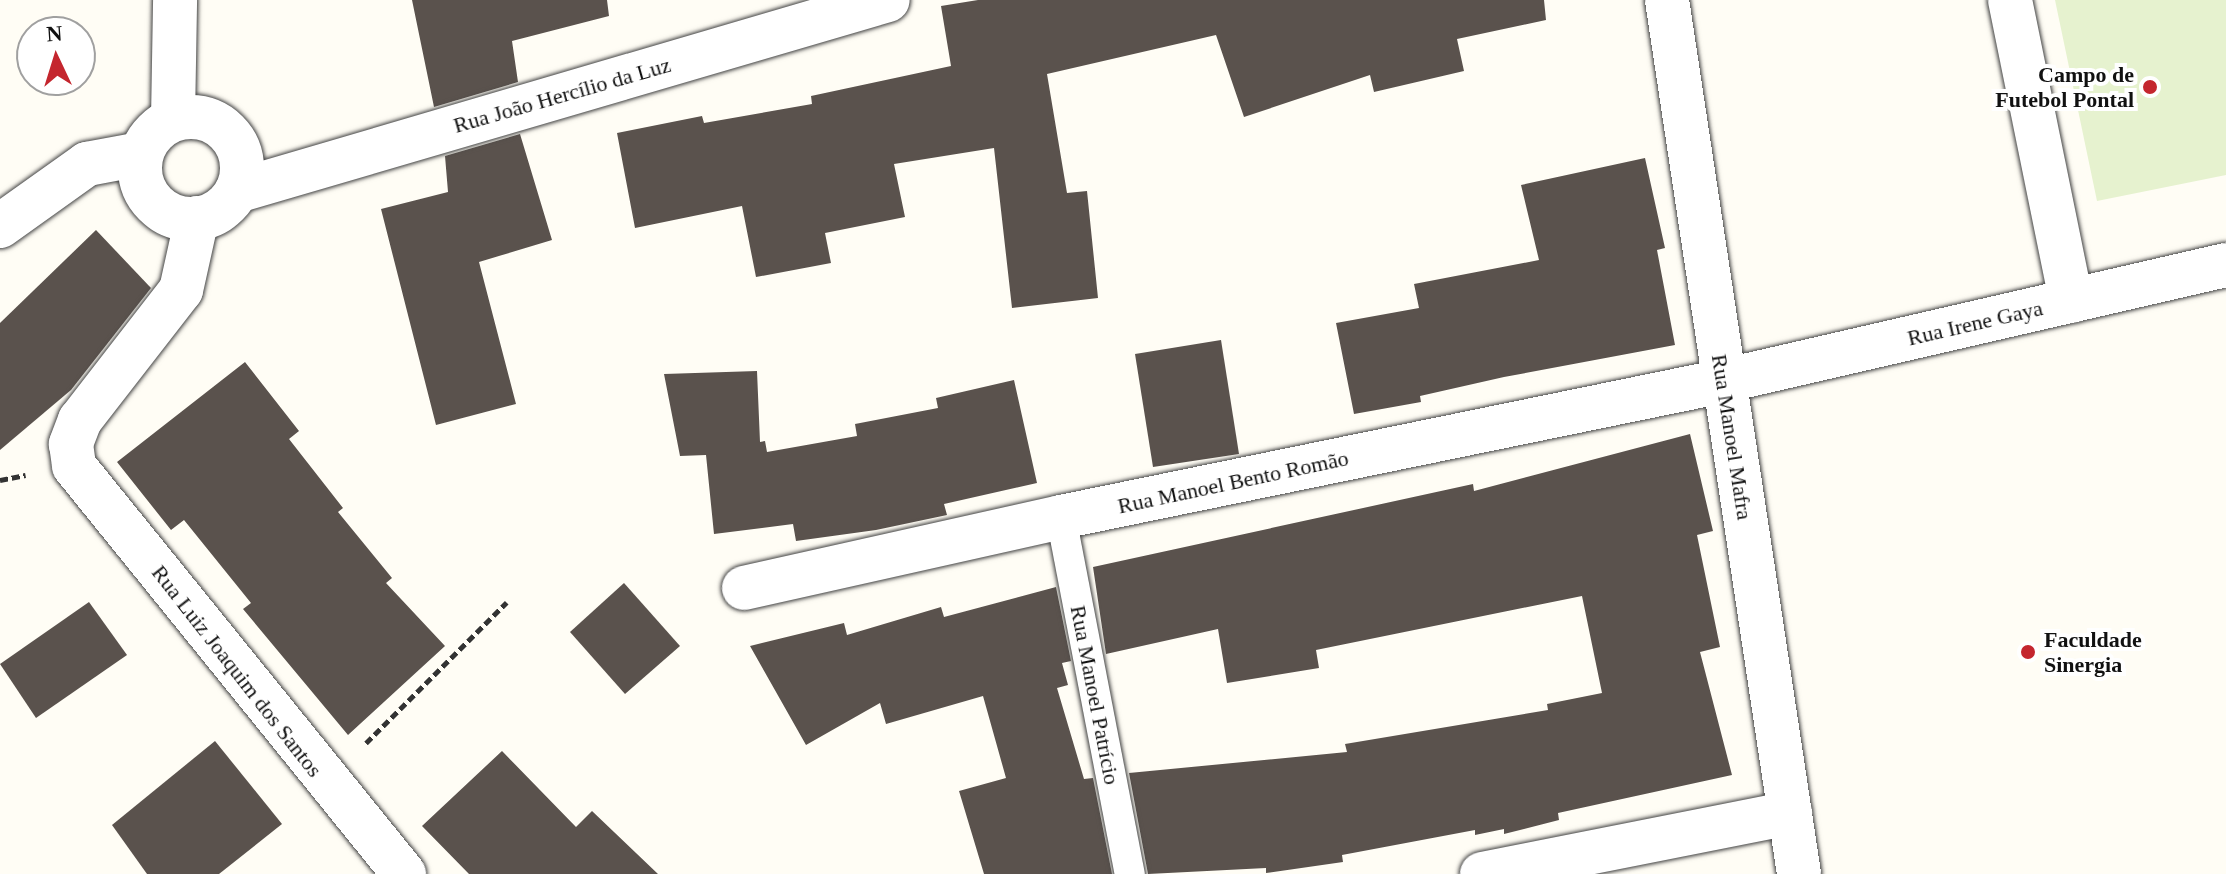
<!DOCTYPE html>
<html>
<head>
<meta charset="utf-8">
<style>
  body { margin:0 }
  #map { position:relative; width:2226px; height:874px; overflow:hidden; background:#fffdf5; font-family:Georgia,serif }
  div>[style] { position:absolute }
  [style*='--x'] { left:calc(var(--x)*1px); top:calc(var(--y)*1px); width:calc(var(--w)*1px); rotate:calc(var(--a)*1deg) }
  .pitch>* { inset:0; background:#e6f2cf }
  .building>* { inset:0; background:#5a524d }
  .path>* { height:5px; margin-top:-2.5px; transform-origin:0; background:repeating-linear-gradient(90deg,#333 0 8px,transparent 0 12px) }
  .roads { filter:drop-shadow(0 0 2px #444) drop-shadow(0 0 2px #444) }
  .service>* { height:30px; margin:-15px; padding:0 15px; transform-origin:15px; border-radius:15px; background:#fff }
  .minor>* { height:44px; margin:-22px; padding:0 22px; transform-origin:22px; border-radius:22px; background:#fff }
  .minor>.ring { margin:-22px; padding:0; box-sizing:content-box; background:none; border:44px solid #fff; border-radius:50% }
  .dots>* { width:22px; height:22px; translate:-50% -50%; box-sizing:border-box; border:4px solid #fff; border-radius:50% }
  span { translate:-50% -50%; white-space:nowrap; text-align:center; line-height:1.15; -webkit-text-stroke:8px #fff; paint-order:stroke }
  .poi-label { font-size:22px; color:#111; font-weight:700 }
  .right { translate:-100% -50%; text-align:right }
  .left { translate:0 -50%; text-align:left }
  .street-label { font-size:22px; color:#111 }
  .north { position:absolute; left:16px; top:16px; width:80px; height:80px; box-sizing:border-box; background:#fff; border:2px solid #a0a0a0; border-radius:50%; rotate:356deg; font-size:22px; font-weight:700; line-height:32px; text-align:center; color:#111 }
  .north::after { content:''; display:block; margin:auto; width:28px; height:36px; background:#c4262e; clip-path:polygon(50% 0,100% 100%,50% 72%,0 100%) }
</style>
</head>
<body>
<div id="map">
  <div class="pitch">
    <div style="clip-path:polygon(2055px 0,2226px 0,2226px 175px,2097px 201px)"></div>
  </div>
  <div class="building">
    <div style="clip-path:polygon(412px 0,607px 0,609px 16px,512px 41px,518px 82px,434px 107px)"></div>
    <div style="clip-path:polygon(978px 0,1544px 0,1546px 20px,1457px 39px,1464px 71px,1374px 92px,1370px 75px,1244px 117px,1216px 35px,1047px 74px,1067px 193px,1087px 191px,1098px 298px,1012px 308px,994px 148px,894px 164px,905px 217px,825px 233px,831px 263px,756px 277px,742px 206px,635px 228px,617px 133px,702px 116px,704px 123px,812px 104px,811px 96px,951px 66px,941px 6px)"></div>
    <div style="clip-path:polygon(520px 134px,552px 240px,479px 262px,516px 404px,436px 425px,381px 209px,448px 192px,445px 156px)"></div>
    <div style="clip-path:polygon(1645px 158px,1665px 248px,1657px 250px,1675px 345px,1504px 377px,1420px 396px,1421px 402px,1354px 414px,1336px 323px,1419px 308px,1414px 284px,1539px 260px,1521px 185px)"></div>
    <div style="clip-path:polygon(96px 230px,151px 288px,71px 390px,0 450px,0 323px)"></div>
    <div style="clip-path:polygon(1221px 340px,1239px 454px,1153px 467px,1135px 354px)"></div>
    <div style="clip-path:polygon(245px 362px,299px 431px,289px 439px,343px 508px,338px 512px,392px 578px,386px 583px,445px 646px,348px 735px,243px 609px,251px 603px,184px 520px,171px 530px,117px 462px)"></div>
    <div style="clip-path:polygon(757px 371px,760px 442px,765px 441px,767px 452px,857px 436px,855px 424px,938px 408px,936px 398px,1014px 380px,1037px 483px,944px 504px,947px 515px,876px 530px,796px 541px,793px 524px,714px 534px,706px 455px,680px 456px,664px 374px)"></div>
    <div style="clip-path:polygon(1690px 434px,1713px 531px,1697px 535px,1720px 647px,1700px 652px,1732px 775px,1558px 813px,1559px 820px,1504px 834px,1504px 829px,1475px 835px,1475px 830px,1342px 855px,1343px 862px,1266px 873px,1266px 868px,1148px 874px,1129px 773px,1347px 752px,1345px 744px,1548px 710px,1547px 704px,1602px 693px,1582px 596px,1316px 650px,1319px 668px,1227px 683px,1218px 629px,1106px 654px,1093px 567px,1473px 484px,1474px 491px)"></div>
    <div style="clip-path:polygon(624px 583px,680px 646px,625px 694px,570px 632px)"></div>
    <div style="clip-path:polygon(1056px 587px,1071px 661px,1062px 663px,1068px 685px,1057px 688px,1084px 779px,1093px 778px,1112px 874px,984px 874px,959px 791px,1006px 778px,983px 696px,886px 724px,880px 703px,806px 745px,750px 646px,844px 623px,847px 635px,941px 607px,944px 617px)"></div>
    <div style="clip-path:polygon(89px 602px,127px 655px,36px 718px,0 664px)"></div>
    <div style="clip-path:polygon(215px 741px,282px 824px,219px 874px,147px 874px,112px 825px)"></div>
    <div style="clip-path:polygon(502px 751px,576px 827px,592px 811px,658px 874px,469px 874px,422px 826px)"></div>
  </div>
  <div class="path">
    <div style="--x:0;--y:480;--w:26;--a:-11"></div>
    <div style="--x:366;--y:743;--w:199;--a:-45"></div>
  </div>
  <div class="roads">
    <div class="service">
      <div style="--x:1061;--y:517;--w:364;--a:79.1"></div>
    </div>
    <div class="minor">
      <div style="--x:1667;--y:0;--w:884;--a:81.41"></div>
      <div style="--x:2010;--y:0;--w:307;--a:78.5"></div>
      <div class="ring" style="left:140px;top:117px;width:58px;height:58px"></div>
      <div style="--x:173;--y:119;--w:119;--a:-89"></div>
      <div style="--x:237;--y:191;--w:678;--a:-16.35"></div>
      <div style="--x:197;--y:218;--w:74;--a:102.5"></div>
      <div style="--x:181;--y:290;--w:165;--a:127.8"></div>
      <div style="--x:80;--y:420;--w:26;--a:111"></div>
      <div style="--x:71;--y:444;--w:22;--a:82"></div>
      <div style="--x:74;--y:466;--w:525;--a:51.03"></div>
      <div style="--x:0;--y:226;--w:107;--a:-35.5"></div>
      <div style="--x:87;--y:164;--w:55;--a:-10.5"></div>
      <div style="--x:744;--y:588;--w:325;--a:-12.6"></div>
      <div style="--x:1061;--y:517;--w:676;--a:-11.61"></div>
      <div style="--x:1723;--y:381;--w:516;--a:-12.99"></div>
      <div style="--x:1482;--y:874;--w:314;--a:-11.2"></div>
    </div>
  </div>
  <div class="dots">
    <div style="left:2150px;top:87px;background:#c4262e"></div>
    <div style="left:2028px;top:652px;background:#c4262e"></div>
  </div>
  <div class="poi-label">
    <span class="right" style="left:2134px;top:87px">Campo de<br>Futebol Pontal</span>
    <span class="left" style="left:2044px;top:652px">Faculdade<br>Sinergia</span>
  </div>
  <div class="street-label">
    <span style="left:562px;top:95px;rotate:-16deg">Rua João Hercílio da Luz</span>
    <span style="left:1975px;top:323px;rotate:-13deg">Rua Irene Gaya</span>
    <span style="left:1732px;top:437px;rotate:81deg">Rua Manoel Mafra</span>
    <span style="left:1233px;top:482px;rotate:-12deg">Rua Manoel Bento Romão</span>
    <span style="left:237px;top:671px;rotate:52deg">Rua Luiz Joaquim dos Santos</span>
    <span style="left:1095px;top:695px;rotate:79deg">Rua Manoel Patrício</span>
  </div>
  <div class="north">N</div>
</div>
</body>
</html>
